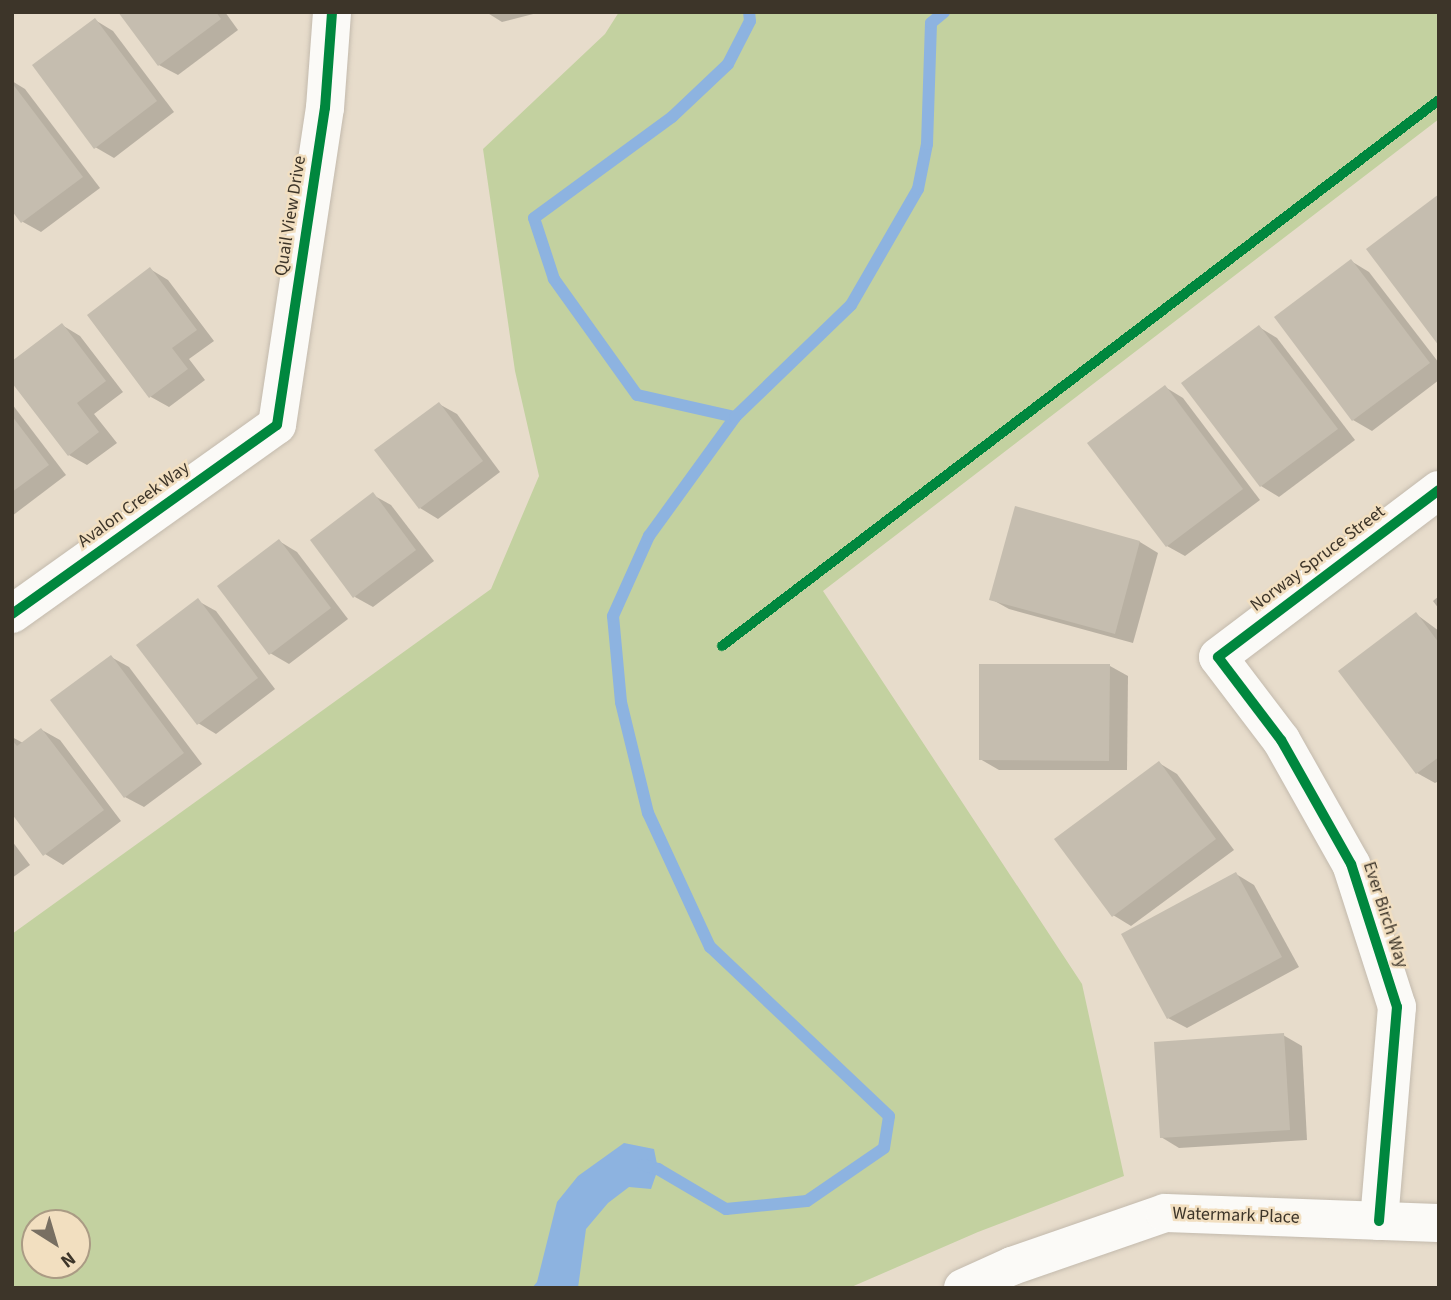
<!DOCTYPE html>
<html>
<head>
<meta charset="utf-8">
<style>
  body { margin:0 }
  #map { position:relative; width:1451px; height:1300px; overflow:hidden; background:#e7dccb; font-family:"Source Sans 3",sans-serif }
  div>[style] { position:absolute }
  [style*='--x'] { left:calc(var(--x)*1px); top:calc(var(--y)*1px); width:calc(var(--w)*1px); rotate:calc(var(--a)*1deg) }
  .green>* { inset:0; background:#c3d1a0 }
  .water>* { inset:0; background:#8db3e0 }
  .shadow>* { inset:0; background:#0003 }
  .stream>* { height:12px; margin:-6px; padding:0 6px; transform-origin:6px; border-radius:6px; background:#8db3e0 }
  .building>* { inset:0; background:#c5bdaf }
  .roads { filter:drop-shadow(0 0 2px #c3baad) drop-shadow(0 0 2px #c3baad) }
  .street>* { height:38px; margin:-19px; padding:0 19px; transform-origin:19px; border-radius:19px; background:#fbfaf7 }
  .cycleway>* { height:10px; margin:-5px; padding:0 5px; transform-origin:5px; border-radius:5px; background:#00873e }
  span { translate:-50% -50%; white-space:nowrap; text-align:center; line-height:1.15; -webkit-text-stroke:5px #f2dfc0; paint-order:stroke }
  .street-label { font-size:18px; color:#3d3529 }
  .frame { position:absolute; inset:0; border:14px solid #3d3529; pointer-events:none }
  .north { position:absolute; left:21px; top:1209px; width:70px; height:70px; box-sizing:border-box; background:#f2dfc0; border:2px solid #aa9b84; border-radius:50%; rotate:143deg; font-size:19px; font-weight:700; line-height:28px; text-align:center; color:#3d3529 }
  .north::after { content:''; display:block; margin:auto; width:24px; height:32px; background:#786f62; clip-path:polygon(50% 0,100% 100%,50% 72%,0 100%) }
</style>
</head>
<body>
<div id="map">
  <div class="green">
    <div style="clip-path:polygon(evenodd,619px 12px,1439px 12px,1439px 119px,823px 591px,1082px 984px,1124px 1176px,978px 1232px,849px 1288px,12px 1288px,12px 934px,491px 589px,539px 476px,515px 371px,483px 149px,605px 34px,619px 12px,35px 1223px,77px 1223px,77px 1265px,35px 1265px,35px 1223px)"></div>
  </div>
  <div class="water">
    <div style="clip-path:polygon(624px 1143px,654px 1149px,658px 1169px,651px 1189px,629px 1187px,608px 1203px,586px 1229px,578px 1288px,532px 1288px,537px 1282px,557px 1202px,578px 1176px)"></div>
  </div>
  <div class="shadow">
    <div style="clip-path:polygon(120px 12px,225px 12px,238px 30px,178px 75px,159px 65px)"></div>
    <div style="clip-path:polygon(486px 12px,541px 12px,502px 22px)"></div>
    <div style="clip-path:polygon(95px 20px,113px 31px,174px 112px,114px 158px,95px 147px)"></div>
    <div style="clip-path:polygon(12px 81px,25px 89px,100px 188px,41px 232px,23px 222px,12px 208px)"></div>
    <div style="clip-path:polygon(1351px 261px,1369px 272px,1439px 363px,1439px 380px,1372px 431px,1353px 420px,1276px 318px)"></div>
    <div style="clip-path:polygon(150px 269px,168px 280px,214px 341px,189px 359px,205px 380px,169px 407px,151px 397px)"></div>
    <div style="clip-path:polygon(62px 325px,80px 336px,123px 392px,94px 414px,117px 443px,87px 465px,69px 455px)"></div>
    <div style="clip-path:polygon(1259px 327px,1277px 338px,1355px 440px,1279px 497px,1261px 486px)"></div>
    <div style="clip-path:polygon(1165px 387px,1183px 398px,1260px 500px,1185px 556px,1167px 546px)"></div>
    <div style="clip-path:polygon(12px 404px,66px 475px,12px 516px)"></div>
    <div style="clip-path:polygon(439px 404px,457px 414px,500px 472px,438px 519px,420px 508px)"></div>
    <div style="clip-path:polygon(373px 495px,391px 505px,434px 561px,373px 607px,355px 597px)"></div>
    <div style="clip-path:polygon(1016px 508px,1140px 542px,1158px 553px,1133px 643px,1009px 609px,991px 599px)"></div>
    <div style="clip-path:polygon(279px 541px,297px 552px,348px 619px,289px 664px,270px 653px)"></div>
    <div style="clip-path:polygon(1439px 596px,1439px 609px,1433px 601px)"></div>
    <div style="clip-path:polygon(198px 601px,216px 611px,275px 689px,216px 734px,198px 723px)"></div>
    <div style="clip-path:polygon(1416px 614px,1439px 631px,1439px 781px,1435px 783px,1417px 773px)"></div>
    <div style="clip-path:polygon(111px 657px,129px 667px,202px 764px,144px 807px,125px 797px)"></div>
    <div style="clip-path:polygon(1110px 666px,1128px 676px,1127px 770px,999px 770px,980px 759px)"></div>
    <div style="clip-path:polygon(42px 730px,60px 740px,121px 821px,63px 865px,45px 854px,12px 811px,12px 737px,23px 743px)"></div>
    <div style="clip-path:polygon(1159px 763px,1177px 774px,1234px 850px,1131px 926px,1113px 915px)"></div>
    <div style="clip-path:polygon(12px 841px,30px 865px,12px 878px)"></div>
    <div style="clip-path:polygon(1236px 874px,1254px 885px,1299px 967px,1187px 1028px,1168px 1018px)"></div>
    <div style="clip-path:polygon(1283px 1035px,1302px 1046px,1307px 1140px,1179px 1148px,1161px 1137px)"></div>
  </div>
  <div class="stream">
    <div style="--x:735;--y:417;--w:100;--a:-167.3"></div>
    <div style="--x:637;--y:395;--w:143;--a:-125.6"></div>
    <div style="--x:554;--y:279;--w:64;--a:-108.2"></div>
    <div style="--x:534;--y:218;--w:171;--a:-36.2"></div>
    <div style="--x:672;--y:117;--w:77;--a:-43.4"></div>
    <div style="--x:728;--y:64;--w:48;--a:-62.9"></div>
    <div style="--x:750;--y:21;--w:9;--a:-96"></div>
    <div style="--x:643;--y:1165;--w:16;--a:15"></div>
    <div style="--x:658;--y:1169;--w:79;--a:30.5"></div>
    <div style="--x:726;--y:1209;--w:81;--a:-5.6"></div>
    <div style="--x:807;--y:1201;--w:93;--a:-34.5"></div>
    <div style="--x:884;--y:1148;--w:32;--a:-81"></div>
    <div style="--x:889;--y:1116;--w:246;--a:-136.6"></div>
    <div style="--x:710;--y:947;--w:148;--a:-114.8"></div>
    <div style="--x:648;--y:813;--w:114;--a:-103.7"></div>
    <div style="--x:621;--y:702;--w:86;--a:-95.3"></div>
    <div style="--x:613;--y:616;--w:88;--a:-65.8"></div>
    <div style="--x:649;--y:536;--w:147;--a:-54.1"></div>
    <div style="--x:735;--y:417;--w:161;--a:-44"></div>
    <div style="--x:851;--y:305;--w:134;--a:-60"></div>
    <div style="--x:918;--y:189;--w:46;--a:-78.7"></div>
    <div style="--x:927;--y:144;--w:121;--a:-88.1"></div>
    <div style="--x:931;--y:23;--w:17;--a:-40"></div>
  </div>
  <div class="building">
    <div style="clip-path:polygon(118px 12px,216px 12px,221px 19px,158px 66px)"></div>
    <div style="clip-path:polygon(95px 18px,157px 101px,94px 149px,32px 65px)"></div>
    <div style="clip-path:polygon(12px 83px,83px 177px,21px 223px,12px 211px)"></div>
    <div style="clip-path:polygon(1439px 194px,1439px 346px,1366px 249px)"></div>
    <div style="clip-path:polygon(1351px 259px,1430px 363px,1352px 421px,1274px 317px)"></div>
    <div style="clip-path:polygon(150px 267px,197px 330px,172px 348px,188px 369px,149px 398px,87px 315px)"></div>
    <div style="clip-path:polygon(62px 323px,106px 381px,77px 403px,99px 432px,68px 456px,12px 383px,12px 361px)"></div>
    <div style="clip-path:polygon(1259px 325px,1338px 429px,1260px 487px,1181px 383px)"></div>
    <div style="clip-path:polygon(1165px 385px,1243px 489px,1166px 547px,1087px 443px)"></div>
    <div style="clip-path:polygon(439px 402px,483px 461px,419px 509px,374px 450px)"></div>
    <div style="clip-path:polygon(12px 416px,49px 465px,12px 492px)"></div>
    <div style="clip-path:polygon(373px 492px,416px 550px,353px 598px,310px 540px)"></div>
    <div style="clip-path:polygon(1015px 506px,1140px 541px,1115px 634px,989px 600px)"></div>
    <div style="clip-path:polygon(279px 539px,331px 608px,269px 655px,217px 586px)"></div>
    <div style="clip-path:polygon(198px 598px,258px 678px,197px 725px,136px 645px)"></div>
    <div style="clip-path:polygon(1416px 612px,1439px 643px,1439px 757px,1416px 774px,1338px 671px)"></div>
    <div style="clip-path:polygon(111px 655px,184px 753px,124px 798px,50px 700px)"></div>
    <div style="clip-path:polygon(979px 664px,1110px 664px,1109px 761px,979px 760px)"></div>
    <div style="clip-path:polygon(41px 728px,104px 810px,43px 856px,12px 814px,12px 740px,17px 746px)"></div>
    <div style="clip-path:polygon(1159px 761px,1216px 839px,1112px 917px,1054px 839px)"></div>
    <div style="clip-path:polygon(1236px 872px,1282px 957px,1167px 1019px,1121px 934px)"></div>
    <div style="clip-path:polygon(1284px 1033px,1290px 1130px,1160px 1138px,1154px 1042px)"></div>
  </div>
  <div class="roads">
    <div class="street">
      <div style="--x:12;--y:614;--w:325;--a:-35.5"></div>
      <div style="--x:277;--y:425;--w:321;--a:-81.4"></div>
      <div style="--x:325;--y:108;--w:96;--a:-85.8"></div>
      <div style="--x:1379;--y:1221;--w:215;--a:-85.2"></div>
      <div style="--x:1397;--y:1007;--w:150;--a:-107.8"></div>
      <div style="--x:1351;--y:864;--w:142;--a:-119.4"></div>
      <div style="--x:1281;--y:740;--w:104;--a:-127.2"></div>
      <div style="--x:1218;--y:657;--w:277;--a:-37.1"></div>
      <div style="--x:963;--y:1288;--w:54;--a:-24.2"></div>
      <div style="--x:1012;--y:1266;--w:162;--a:-19.1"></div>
      <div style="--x:1165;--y:1213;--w:274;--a:2.1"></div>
    </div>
  </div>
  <div class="cycleway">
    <div style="--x:12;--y:614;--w:325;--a:-35.5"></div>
    <div style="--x:277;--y:425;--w:321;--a:-81.4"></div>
    <div style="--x:325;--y:108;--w:96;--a:-85.8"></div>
    <div style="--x:722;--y:646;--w:901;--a:-37.29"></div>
    <div style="--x:1379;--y:1221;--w:215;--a:-85.2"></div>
    <div style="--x:1397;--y:1007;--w:150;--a:-107.8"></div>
    <div style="--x:1351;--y:864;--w:142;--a:-119.4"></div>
    <div style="--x:1281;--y:740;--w:104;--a:-127.2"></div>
    <div style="--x:1218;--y:657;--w:277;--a:-37.1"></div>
  </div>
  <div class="street-label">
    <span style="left:291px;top:216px;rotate:-81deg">Quail View Drive</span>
    <span style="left:134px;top:505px;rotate:-36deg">Avalon Creek Way</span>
    <span style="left:1318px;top:559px;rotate:-37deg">Norway Spruce Street</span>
    <span style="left:1385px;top:915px;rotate:72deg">Ever Birch Way</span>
    <span style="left:1236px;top:1216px;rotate:2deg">Watermark Place</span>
  </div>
  <div class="frame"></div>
  <div class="north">N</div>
</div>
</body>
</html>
